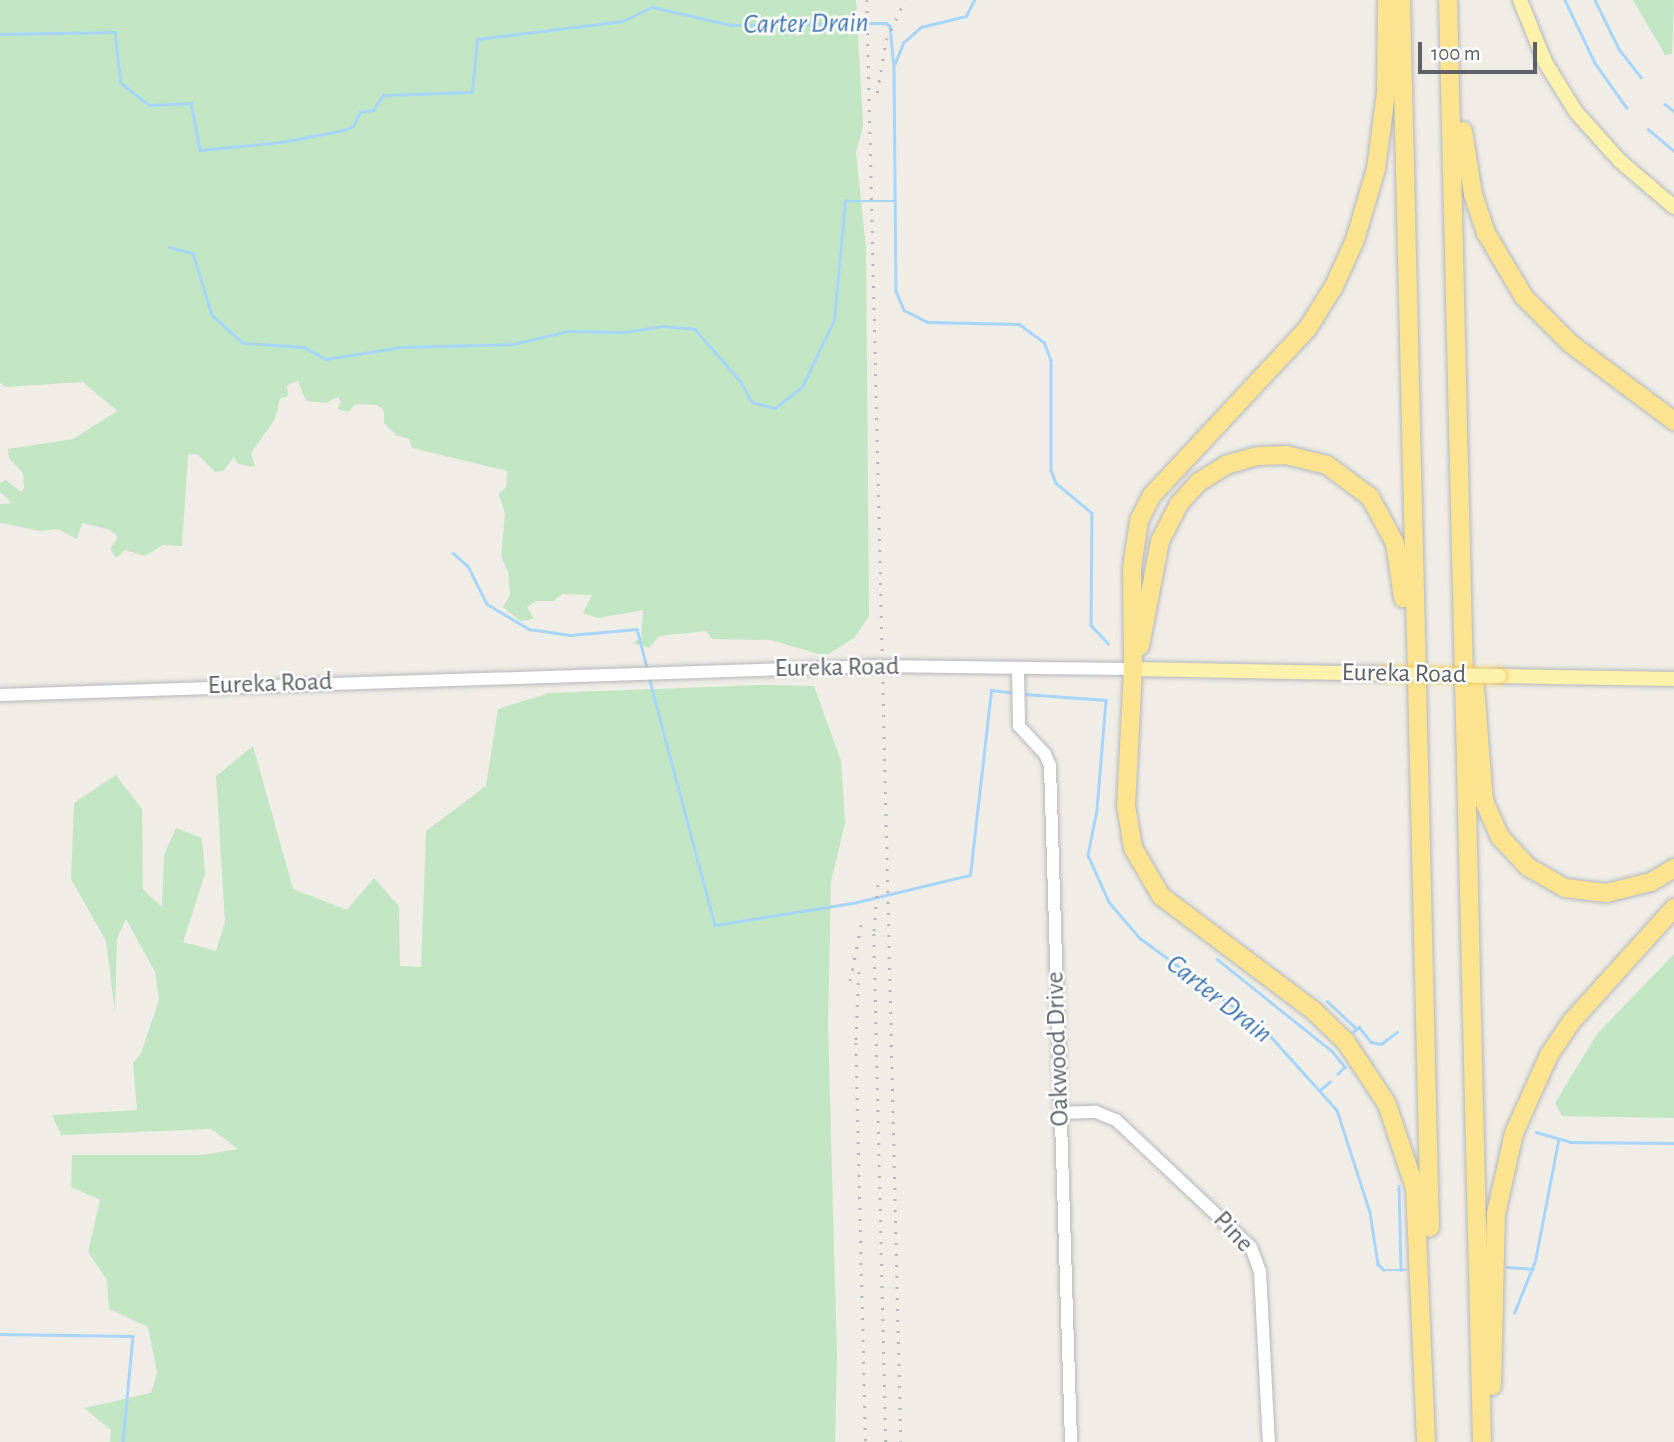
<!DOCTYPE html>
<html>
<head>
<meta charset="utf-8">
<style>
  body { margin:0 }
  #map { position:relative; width:1674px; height:1442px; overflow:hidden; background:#efede5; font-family:"Alegreya Sans",sans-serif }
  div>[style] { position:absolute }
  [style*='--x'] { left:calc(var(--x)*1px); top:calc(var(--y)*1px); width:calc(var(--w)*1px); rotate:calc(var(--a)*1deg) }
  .green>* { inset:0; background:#c2e6c3 }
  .stream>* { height:2.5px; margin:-1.25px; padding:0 1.25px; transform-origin:1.25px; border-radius:1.25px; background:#a7d5fd }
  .roads { filter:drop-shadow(0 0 2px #b5b7bc) drop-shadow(0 0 2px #b5b7bc) }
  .minor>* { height:12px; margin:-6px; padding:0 6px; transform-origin:6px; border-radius:6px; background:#fff }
  .major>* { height:14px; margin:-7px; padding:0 7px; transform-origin:7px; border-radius:7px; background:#fdf2ac }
  .highway>* { height:18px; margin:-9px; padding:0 9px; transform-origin:9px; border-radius:9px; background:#fbe390 }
  .rail>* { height:2.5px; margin-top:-1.25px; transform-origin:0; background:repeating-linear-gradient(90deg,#b5b6b6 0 2px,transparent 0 11px) }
  .bridges { filter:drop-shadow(0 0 2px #efca5e) drop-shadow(0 0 2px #efca5e) }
  .major-bridge>* { height:14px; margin:-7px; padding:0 7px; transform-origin:7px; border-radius:7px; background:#fdf2ac }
  span { translate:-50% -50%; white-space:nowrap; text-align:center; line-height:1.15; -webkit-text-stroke:5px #fff; paint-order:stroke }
  .street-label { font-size:26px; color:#5d6065 }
  .water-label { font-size:28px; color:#4375af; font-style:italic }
  .scale { position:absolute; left:1418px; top:42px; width:119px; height:32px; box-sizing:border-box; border:4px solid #5d6065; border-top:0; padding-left:9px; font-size:21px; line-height:24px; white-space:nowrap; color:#5d6065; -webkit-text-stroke:5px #fff; paint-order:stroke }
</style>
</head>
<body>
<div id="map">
  <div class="green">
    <div style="clip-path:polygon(0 0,856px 0,863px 126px,856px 153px,866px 247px,869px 616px,854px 638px,825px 656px,771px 640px,712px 639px,706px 631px,659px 636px,649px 648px,633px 643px,641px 637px,643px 610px,598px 618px,583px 613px,592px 595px,562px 594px,553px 601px,536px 601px,527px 607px,534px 619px,520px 621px,503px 607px,510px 595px,508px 572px,501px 556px,505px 514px,499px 494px,506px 487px,507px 471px,412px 448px,409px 439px,396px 435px,384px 423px,384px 411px,377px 405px,356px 404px,348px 412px,338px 409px,341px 402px,338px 397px,326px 403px,306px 401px,298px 381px,287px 385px,288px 396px,280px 399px,275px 419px,251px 453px,255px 467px,238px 464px,234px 457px,223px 471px,215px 472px,197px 454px,188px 455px,182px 546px,163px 545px,145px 556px,125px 550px,116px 558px,110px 549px,118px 537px,110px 530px,82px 523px,77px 539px,58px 529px,40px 531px,0 523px,0 504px,12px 503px,0 492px,0 483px,6px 480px,21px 492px,24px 488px,23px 473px,9px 458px,8px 449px,73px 439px,117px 411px,83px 382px,6px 387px,0 383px)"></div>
    <div style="clip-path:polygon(1633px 0,1674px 0,1672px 54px,1665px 55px)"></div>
    <div style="clip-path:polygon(759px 685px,814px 686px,841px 761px,845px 823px,831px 882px,828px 1024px,837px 1357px,835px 1442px,110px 1442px,111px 1430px,84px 1408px,151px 1393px,157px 1372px,148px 1327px,109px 1309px,107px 1280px,88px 1252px,100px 1200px,71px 1187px,72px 1155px,201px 1155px,238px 1149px,211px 1129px,61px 1135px,52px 1115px,137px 1110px,133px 1063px,141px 1053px,159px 1000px,155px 972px,126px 919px,117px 938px,115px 1012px,106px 941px,71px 879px,74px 803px,116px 775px,142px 809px,143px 889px,162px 907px,164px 855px,176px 828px,202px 838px,205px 874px,183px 942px,216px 951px,225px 922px,216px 776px,253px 746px,293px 889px,347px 910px,374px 878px,399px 906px,400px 966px,421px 967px,426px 831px,486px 786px,498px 709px,549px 693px)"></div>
    <div style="clip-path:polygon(1674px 954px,1674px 1118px,1562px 1116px,1555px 1103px,1597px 1034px)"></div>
  </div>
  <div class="stream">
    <div style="--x:1565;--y:0;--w:70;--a:64.5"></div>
    <div style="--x:1595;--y:63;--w:55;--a:54.6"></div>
    <div style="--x:1595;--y:0;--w:55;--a:63.9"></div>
    <div style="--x:1619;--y:49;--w:36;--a:52"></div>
    <div style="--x:0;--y:34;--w:115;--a:-1"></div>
    <div style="--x:115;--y:32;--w:51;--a:83.3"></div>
    <div style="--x:121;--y:83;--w:36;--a:38"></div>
    <div style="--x:149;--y:105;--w:42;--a:-2.7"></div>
    <div style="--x:191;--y:103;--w:48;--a:79.2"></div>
    <div style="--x:200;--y:150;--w:81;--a:-5.6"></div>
    <div style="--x:281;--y:142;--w:64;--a:-10.8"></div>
    <div style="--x:344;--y:130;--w:10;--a:-24"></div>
    <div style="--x:353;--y:126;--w:16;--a:-63"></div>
    <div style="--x:360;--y:112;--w:13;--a:-9"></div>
    <div style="--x:373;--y:110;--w:18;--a:-56"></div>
    <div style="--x:383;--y:95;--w:89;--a:-1.9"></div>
    <div style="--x:472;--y:92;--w:53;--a:-84.6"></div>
    <div style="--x:477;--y:39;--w:147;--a:-7"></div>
    <div style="--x:623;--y:21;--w:32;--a:-26"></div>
    <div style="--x:652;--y:7;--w:81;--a:12.8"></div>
    <div style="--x:731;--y:25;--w:155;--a:-0.7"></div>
    <div style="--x:886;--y:23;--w:5;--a:37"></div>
    <div style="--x:890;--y:26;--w:40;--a:84.3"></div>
    <div style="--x:894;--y:66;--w:225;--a:89.5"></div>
    <div style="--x:896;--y:291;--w:21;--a:67"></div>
    <div style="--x:904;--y:310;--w:27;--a:27"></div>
    <div style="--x:928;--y:322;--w:91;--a:1.3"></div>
    <div style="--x:1019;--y:324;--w:31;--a:36"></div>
    <div style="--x:1044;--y:342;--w:19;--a:69"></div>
    <div style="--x:1051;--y:360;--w:110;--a:90"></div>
    <div style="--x:1051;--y:470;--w:14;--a:69"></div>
    <div style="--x:1056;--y:483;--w:47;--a:39.8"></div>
    <div style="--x:1092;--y:513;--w:112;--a:90.5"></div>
    <div style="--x:1091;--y:625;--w:25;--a:47"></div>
    <div style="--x:895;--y:63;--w:22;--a:-68"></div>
    <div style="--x:903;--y:43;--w:24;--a:-42"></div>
    <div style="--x:921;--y:27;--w:46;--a:-13.7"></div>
    <div style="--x:966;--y:16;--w:18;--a:-63"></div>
    <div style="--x:1665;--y:104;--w:11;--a:38"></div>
    <div style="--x:1648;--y:129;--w:34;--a:40"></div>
    <div style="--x:169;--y:247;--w:25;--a:14"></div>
    <div style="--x:193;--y:253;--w:65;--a:73"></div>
    <div style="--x:212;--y:315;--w:42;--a:42.1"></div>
    <div style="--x:243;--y:343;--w:61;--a:3.8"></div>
    <div style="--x:304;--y:347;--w:25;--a:29"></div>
    <div style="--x:326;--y:359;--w:76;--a:-9.1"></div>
    <div style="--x:401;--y:347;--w:112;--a:-1.5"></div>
    <div style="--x:513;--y:344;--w:57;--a:-13.3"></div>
    <div style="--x:568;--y:331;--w:57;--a:1"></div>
    <div style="--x:625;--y:332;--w:37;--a:-9"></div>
    <div style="--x:662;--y:326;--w:33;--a:5"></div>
    <div style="--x:695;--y:329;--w:70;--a:49"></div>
    <div style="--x:741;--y:382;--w:23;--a:61"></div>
    <div style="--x:752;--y:402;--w:24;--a:15"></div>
    <div style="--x:775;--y:408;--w:34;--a:-38"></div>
    <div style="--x:802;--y:387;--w:74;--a:-64.5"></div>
    <div style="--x:834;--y:320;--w:120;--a:-84.7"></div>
    <div style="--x:845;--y:201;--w:50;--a:0"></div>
    <div style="--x:453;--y:553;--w:20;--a:41"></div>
    <div style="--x:468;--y:566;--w:42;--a:63.4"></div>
    <div style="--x:487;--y:604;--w:49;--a:30.8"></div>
    <div style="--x:529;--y:629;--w:41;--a:8.3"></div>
    <div style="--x:570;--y:635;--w:67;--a:-5.1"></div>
    <div style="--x:637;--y:629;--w:43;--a:75.3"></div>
    <div style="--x:649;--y:677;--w:257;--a:75.1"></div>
    <div style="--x:715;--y:925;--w:140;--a:-9.1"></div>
    <div style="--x:853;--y:903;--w:120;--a:-13.5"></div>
    <div style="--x:970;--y:875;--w:186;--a:-83.5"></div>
    <div style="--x:991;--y:690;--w:23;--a:7"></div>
    <div style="--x:1024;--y:694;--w:82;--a:4.2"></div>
    <div style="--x:1106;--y:700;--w:110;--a:94.7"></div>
    <div style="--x:1097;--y:810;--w:46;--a:101.3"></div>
    <div style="--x:1088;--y:855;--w:51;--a:65.9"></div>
    <div style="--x:1109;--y:902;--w:48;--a:49.3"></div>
    <div style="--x:1140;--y:938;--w:154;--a:36.3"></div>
    <div style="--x:1264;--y:1029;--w:109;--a:48"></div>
    <div style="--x:1337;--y:1110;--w:107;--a:72.1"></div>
    <div style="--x:1370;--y:1212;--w:53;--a:81.3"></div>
    <div style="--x:1378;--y:1264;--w:8;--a:45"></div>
    <div style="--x:1384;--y:1270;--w:22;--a:0"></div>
    <div style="--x:1217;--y:959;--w:147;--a:38.7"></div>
    <div style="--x:1332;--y:1051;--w:21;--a:51"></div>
    <div style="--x:1345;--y:1067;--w:10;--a:135"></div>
    <div style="--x:1327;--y:1001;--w:40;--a:43"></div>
    <div style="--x:1353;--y:1032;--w:8;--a:-40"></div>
    <div style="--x:1359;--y:1027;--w:19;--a:51"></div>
    <div style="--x:1371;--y:1042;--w:10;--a:11"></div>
    <div style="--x:1381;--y:1044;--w:20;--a:-37"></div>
    <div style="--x:1320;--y:1090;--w:13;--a:-39"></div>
    <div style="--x:1536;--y:1132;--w:35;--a:16"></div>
    <div style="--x:1570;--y:1142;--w:104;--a:0.6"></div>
    <div style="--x:1399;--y:1186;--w:84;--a:88.6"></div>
    <div style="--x:1507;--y:1267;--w:26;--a:4"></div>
    <div style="--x:1514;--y:1313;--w:56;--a:-68"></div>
    <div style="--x:1535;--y:1261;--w:122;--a:-79.1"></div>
    <div style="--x:0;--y:1334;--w:133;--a:0.9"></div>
    <div style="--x:133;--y:1336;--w:106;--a:95.4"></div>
  </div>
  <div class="roads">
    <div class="minor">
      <div style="--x:1018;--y:668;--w:58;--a:89"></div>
      <div style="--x:1019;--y:726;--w:38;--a:47"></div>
      <div style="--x:1045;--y:754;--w:13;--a:67"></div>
      <div style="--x:1050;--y:766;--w:676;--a:88.22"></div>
      <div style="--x:0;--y:695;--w:878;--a:-1.89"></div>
      <div style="--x:878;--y:666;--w:255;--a:0.7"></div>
      <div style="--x:1060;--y:1113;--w:36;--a:-2"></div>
      <div style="--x:1096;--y:1112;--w:22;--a:22"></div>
      <div style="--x:1116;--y:1120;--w:185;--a:43.3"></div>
      <div style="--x:1251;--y:1247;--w:27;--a:70"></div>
      <div style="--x:1260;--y:1272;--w:170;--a:87"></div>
    </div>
    <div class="major">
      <div style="--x:1520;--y:0;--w:67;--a:68"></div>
      <div style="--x:1545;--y:62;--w:59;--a:58.2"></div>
      <div style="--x:1576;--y:112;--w:66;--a:48.1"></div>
      <div style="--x:1620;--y:161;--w:71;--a:40.4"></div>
      <div style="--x:1133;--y:669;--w:251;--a:1.1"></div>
      <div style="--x:1499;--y:676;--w:175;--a:1"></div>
    </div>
    <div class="highway">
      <div style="--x:1387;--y:0;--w:93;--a:90.6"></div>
      <div style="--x:1386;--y:93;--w:77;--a:97.5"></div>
      <div style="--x:1376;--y:169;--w:74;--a:106.5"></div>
      <div style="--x:1355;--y:240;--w:51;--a:114.5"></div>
      <div style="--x:1334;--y:286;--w:49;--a:121.8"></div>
      <div style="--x:1308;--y:328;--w:229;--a:133"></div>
      <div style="--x:1152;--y:495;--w:29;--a:117"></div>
      <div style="--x:1139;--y:521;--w:48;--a:98.5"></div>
      <div style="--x:1132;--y:568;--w:101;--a:89.4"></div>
      <div style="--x:1133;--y:669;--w:136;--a:92.9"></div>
      <div style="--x:1126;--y:805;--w:44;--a:80.8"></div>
      <div style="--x:1133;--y:848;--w:56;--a:59.7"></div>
      <div style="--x:1161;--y:896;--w:191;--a:36.9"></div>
      <div style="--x:1314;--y:1011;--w:45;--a:44.1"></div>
      <div style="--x:1346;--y:1042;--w:74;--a:56.5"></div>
      <div style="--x:1387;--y:1104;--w:89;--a:71.6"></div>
      <div style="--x:1415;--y:1188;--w:254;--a:87.5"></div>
      <div style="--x:1401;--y:0;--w:1228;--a:88.65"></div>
      <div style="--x:1448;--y:0;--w:1442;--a:88.65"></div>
      <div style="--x:1463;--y:131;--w:64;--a:81"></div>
      <div style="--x:1473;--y:194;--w:41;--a:71.6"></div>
      <div style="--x:1486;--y:233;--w:74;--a:59.3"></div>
      <div style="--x:1524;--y:297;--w:66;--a:45"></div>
      <div style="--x:1571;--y:344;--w:129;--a:36.8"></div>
      <div style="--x:1140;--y:646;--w:107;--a:-79.2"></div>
      <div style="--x:1160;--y:541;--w:42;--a:-62.8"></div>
      <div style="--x:1179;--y:504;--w:30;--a:-48"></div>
      <div style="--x:1199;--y:482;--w:32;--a:-32"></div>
      <div style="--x:1226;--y:465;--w:33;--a:-16"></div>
      <div style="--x:1258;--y:456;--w:28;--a:-2"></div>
      <div style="--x:1286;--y:455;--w:42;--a:13.7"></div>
      <div style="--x:1327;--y:465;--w:54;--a:36.7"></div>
      <div style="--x:1370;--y:497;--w:52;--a:61.5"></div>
      <div style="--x:1395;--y:543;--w:56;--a:81.7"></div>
      <div style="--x:1475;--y:687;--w:114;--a:85.5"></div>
      <div style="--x:1484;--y:801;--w:39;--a:66"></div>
      <div style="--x:1500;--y:837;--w:41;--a:47"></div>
      <div style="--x:1528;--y:867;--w:43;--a:29.6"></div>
      <div style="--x:1565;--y:888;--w:41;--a:7"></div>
      <div style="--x:1606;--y:893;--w:46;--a:-13.7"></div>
      <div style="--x:1651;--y:882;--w:27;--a:-31"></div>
      <div style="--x:1492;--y:1386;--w:172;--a:-88.7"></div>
      <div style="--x:1496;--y:1214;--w:83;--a:-77.5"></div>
      <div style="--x:1514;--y:1133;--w:85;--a:-65.8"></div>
      <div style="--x:1549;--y:1055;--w:40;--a:-56"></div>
      <div style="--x:1571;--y:1022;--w:154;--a:-47.9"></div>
    </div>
  </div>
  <div class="rail">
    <div style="--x:867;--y:0;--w:1442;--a:88.65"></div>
    <div style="--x:877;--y:93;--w:54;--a:-80.4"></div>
    <div style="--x:886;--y:40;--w:44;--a:-64.6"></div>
    <div style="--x:878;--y:885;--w:49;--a:94.7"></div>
    <div style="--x:874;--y:934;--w:508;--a:88.65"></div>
    <div style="--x:859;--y:972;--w:71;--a:92.4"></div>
    <div style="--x:856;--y:1043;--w:399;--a:88.6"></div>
    <div style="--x:850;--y:981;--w:63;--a:-79"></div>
  </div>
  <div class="bridges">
    <div class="major-bridge">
      <div style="--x:1384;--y:674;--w:115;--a:1"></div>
    </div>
  </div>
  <div class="street-label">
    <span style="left:837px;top:668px;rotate:-1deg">Eureka Road</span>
    <span style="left:1404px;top:674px;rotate:1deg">Eureka Road</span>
    <span style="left:270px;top:684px;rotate:-2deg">Eureka Road</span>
    <span style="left:1058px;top:1049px;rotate:-92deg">Oakwood Drive</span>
    <span style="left:1233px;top:1232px;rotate:47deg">Pine</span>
  </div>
  <div class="water-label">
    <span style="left:806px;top:24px;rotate:-1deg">Carter Drain</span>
    <span style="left:1219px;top:999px;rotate:38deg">Carter Drain</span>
  </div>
  <div class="scale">100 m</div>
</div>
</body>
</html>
